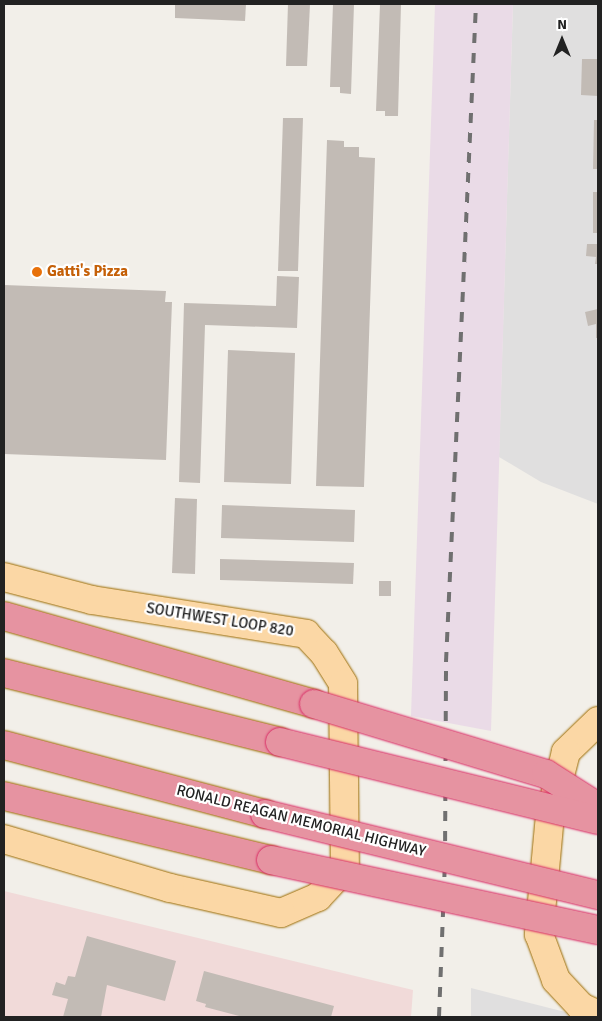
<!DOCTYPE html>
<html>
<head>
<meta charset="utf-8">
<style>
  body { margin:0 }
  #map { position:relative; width:602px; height:1021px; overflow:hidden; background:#f2efe9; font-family:Signika,sans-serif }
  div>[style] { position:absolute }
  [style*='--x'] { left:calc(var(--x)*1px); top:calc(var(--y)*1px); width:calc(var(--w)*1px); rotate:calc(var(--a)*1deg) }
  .residential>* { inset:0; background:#e0dfdf }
  .commercial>* { inset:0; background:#f1dad9 }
  .industrial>* { inset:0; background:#eadbe7 }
  .building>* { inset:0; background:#c2bbb5 }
  .roads { filter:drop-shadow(0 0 1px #9d6c03) drop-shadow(0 0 1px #9d6c03) }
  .major>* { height:28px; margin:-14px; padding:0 14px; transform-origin:14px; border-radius:14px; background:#fbd7a5 }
  .highway>* { height:28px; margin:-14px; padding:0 14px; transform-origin:14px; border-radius:14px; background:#e693a1 }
  .rail>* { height:4px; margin-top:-2px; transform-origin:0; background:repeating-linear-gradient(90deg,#707070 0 10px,transparent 0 20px) }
  .bridges { filter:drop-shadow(0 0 1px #d92c65) drop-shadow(0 0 1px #d92c65) }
  .highway-bridge>* { height:28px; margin:-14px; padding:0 14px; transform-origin:14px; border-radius:14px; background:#e693a1 }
  .dots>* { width:14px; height:14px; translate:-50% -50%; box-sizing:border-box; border:2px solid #fff; border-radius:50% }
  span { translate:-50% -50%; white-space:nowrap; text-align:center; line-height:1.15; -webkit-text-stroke:4.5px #fff; paint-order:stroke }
  .food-label { font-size:15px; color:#c56008; font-weight:700 }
  .left { translate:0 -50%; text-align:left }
  .street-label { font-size:15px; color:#222 }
  .frame { position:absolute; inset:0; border:5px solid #222; pointer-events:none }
  .north { position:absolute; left:537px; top:15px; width:50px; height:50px; -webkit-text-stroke:4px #fff; paint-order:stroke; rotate:0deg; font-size:14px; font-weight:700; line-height:20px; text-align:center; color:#222 }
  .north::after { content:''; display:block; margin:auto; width:18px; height:22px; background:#222; clip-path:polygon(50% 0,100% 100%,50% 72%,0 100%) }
</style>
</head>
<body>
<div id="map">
  <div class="residential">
    <div style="clip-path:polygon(513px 4px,598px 4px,598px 504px,541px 482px,499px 457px)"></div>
    <div style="clip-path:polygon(471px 988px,585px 1017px,471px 1017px)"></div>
  </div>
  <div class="commercial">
    <div style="clip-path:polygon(4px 891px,413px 990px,411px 1017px,4px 1017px)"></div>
  </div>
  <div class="industrial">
    <div style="clip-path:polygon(435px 4px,513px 4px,491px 731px,411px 716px)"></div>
  </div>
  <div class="building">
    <div style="clip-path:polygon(175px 4px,246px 4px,245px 21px,175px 18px)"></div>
    <div style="clip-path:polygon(288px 4px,310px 4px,307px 66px,286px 66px)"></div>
    <div style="clip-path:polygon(333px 4px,354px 4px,351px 94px,340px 93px,340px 87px,330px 87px)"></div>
    <div style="clip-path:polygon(380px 4px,401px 4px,398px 116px,385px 116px,385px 111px,376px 111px)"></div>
    <div style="clip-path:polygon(582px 59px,598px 59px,598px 96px,581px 95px)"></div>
    <div style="clip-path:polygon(283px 118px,303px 118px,298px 271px,278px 271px)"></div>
    <div style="clip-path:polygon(594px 120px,598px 120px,598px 169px,593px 169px)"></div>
    <div style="clip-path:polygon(327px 140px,344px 141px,344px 147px,359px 147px,359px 157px,375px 158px,364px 487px,316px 486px)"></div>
    <div style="clip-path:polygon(593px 192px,598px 192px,598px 233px,593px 233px)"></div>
    <div style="clip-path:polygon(587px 244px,598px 244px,598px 264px,595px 264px,596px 257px,586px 256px)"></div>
    <div style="clip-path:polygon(277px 276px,299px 277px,297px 328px,205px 325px,200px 483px,179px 482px,184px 303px,276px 306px)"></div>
    <div style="clip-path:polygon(4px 285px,166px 291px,165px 302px,172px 302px,166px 460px,4px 454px)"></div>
    <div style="clip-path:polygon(598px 309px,598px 338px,596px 338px,596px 324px,588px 326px,585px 312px)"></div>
    <div style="clip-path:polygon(228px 350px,295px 353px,291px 484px,224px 482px)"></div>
    <div style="clip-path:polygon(175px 498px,197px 499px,195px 574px,172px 573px)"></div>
    <div style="clip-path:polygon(222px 505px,355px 510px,354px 542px,221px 538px)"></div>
    <div style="clip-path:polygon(220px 559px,354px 563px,353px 584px,220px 580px)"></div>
    <div style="clip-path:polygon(379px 581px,391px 581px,391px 596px,379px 596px)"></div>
    <div style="clip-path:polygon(87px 936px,176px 961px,165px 1001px,107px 985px,101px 1017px,63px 1017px,68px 999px,52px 995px,56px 982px,65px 985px,68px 976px,75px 977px)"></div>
    <div style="clip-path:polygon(204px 971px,334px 1006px,331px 1017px,243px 1017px,205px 1007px,206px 1004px,196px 1001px)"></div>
  </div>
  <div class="roads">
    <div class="major">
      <div style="--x:4;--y:577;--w:91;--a:14.6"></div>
      <div style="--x:92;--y:600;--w:217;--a:9"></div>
      <div style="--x:306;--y:634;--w:26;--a:47"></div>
      <div style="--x:324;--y:653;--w:36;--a:58"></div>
      <div style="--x:343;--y:684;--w:184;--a:89.4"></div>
      <div style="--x:345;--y:868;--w:40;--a:133"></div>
      <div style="--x:318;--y:897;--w:40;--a:156.6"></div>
      <div style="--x:281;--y:913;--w:114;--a:-167.3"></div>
      <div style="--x:170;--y:888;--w:173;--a:-163.6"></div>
      <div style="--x:598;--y:721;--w:45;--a:135.9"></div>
      <div style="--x:566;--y:752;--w:65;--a:104.3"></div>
      <div style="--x:550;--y:815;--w:120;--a:95.3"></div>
      <div style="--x:539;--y:934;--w:49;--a:69.7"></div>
      <div style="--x:556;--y:980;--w:37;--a:47"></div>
      <div style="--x:581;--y:1007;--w:19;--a:25"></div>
    </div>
    <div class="highway">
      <div style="--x:4;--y:616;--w:322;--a:15.8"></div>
      <div style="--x:4;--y:673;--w:284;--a:14"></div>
      <div style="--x:4;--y:745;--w:270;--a:14.8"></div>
      <div style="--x:4;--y:796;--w:275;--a:13.5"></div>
    </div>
  </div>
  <div class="rail">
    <div style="--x:439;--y:1017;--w:156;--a:-87.8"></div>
    <div style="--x:445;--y:861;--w:199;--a:-89.7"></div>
    <div style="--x:446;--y:662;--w:659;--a:-87.39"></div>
  </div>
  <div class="bridges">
    <div class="highway-bridge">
      <div style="--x:314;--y:704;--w:242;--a:16.8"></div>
      <div style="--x:546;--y:774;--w:62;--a:32.4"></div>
      <div style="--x:280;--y:742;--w:327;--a:13.8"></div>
      <div style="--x:265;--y:814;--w:343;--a:13.7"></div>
      <div style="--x:271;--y:860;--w:334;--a:12.1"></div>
    </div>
  </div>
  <div class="dots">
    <div style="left:37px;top:272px;background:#e8710a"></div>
  </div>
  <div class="food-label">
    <span class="left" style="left:47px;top:272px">Gatti's Pizza</span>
  </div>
  <div class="street-label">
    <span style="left:220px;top:620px;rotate:9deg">SOUTHWEST LOOP 820</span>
    <span style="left:301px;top:821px;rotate:14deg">RONALD REAGAN MEMORIAL HIGHWAY</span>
  </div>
  <div class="frame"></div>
  <div class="north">N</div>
</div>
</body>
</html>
